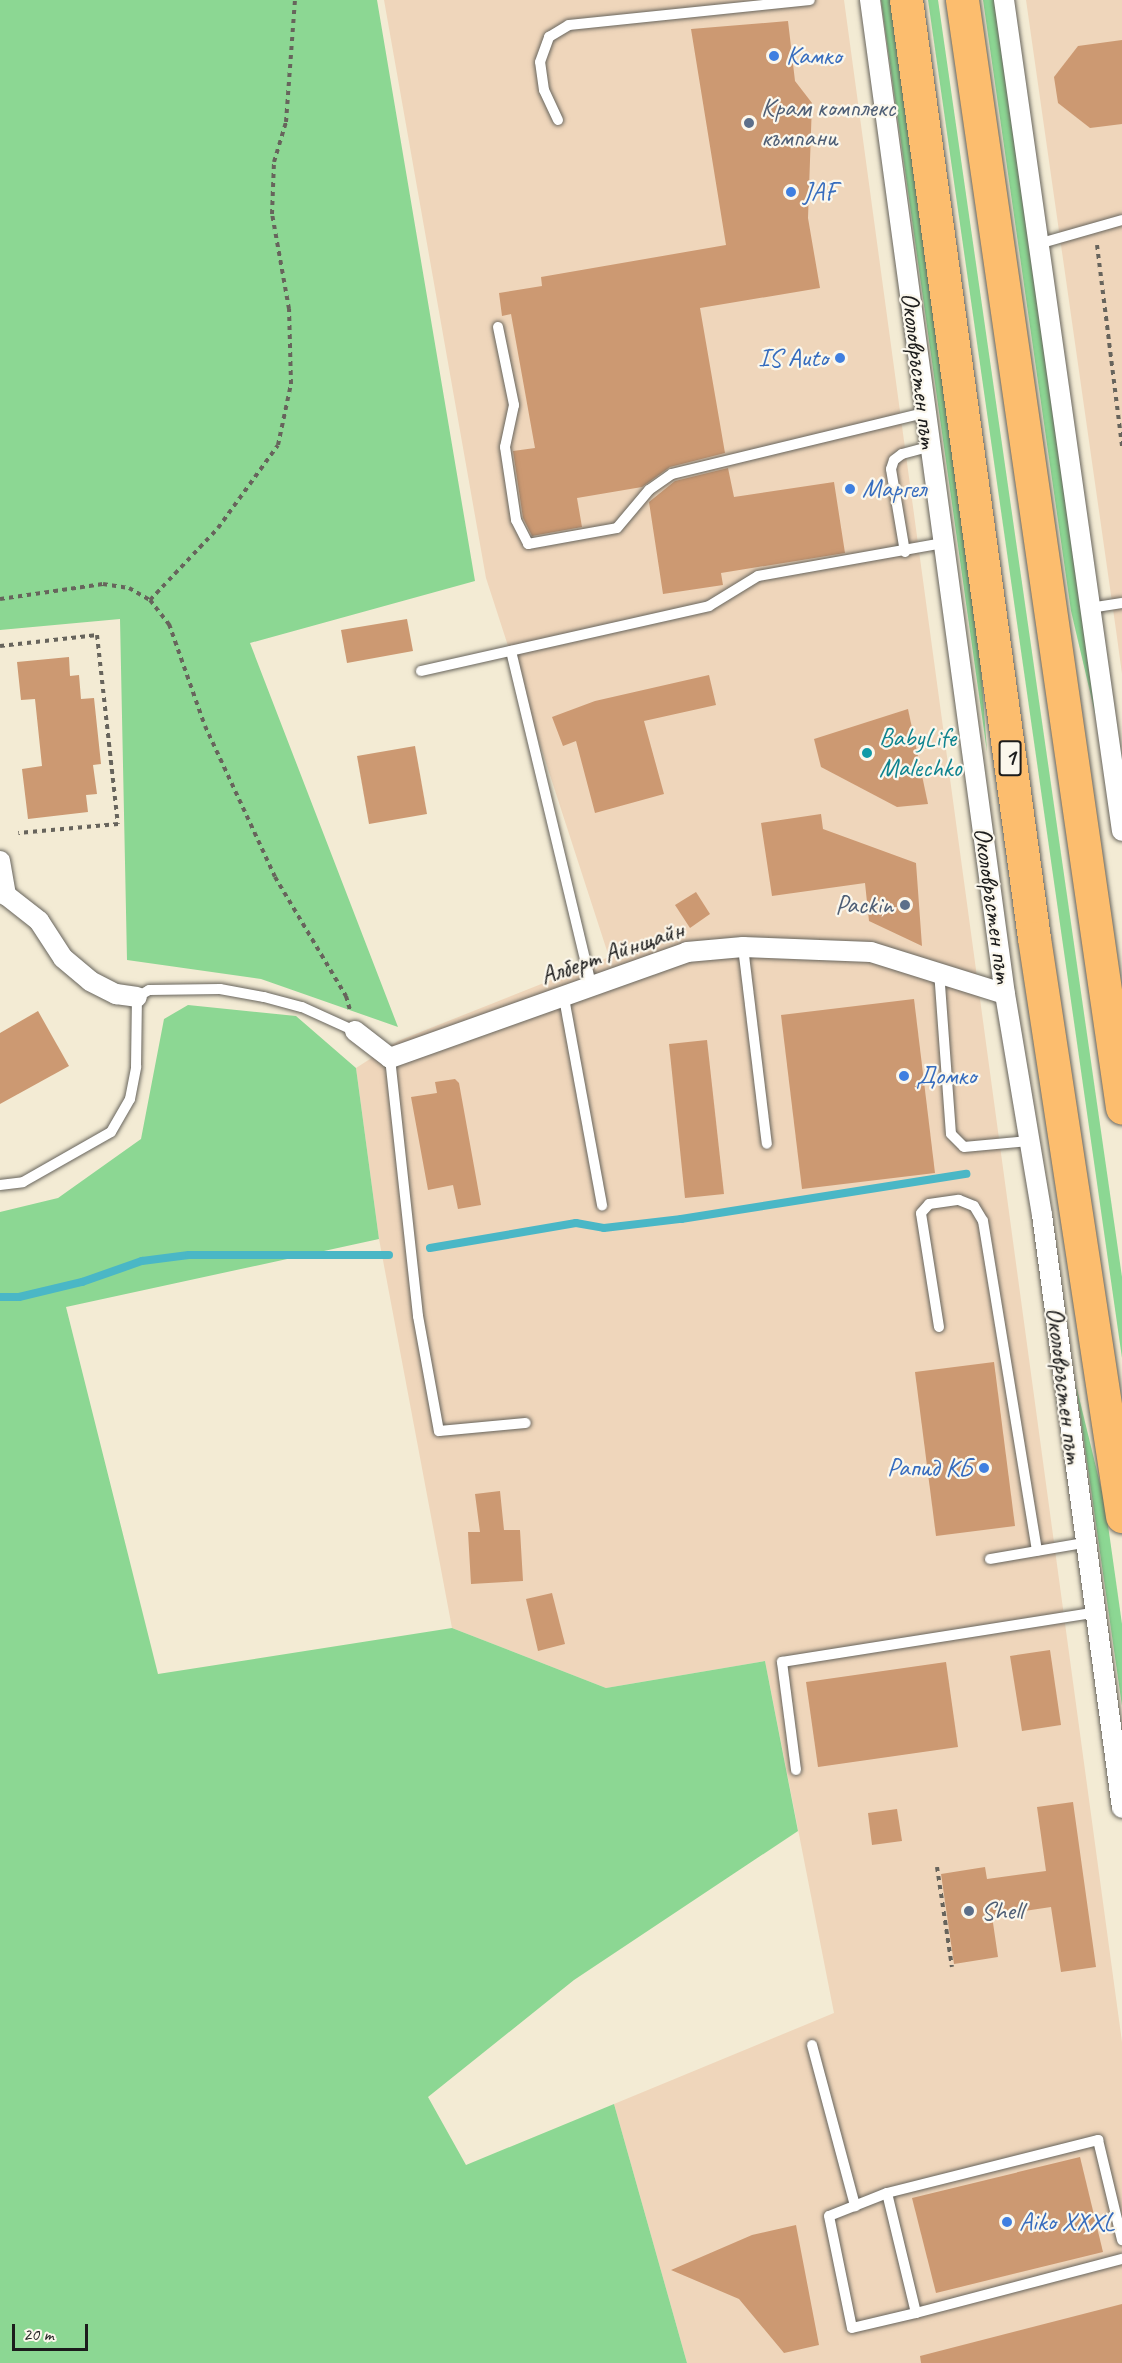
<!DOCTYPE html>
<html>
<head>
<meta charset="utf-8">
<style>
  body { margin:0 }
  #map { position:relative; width:1122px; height:2363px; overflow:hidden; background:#f3ebd4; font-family:Caveat,sans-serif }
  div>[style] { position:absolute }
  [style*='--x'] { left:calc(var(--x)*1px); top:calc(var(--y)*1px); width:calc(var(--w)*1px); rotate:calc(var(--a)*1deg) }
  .built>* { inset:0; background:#efd6bb }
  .green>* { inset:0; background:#8cd793 }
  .stream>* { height:8px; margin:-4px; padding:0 4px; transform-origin:4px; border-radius:4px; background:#4ab7c6 }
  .building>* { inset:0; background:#cc9972 }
  .path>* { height:4px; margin-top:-2px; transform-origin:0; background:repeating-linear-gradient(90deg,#67645c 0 4.5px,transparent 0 9px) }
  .roads { filter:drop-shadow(0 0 2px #67645c) drop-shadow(0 0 2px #67645c) }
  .service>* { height:10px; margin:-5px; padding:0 5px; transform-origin:5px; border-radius:5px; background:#fff }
  .minor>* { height:20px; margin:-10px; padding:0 10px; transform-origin:10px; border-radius:10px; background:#fff }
  .trunk>* { height:33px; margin:-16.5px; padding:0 16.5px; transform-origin:16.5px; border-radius:16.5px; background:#fcbd6e }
  .dots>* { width:16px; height:16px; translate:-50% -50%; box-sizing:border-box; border:3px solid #fbf7ec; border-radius:50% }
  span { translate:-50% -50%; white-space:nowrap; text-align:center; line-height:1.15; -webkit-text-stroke:4.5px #fbf7ec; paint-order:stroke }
  .shield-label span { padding:2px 4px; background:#fbf7ec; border:2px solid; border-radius:4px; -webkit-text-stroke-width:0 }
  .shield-label { font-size:24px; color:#1c1c1c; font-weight:700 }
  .shop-label { font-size:26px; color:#366cbe }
  .left { translate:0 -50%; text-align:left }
  .right { translate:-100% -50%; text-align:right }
  .service-label { font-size:26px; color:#4e5e75 }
  .street-label { font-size:26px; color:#1c1c1c }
  .culture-label { font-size:26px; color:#0d838f }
  .scale { position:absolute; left:12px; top:2324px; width:76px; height:27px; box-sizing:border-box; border:3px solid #1c1c1c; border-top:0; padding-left:8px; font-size:18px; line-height:21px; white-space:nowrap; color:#1c1c1c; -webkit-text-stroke:4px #fbf7ec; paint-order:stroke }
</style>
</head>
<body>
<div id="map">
  <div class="built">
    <div style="clip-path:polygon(384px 0,844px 0,1122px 2042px,1122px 2363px,687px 2363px,614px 2104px,834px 2013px,765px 1661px,606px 1688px,452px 1628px,379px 1239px,356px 1068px,398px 1041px,609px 957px,486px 578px)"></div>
    <div style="clip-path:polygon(1026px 0,1122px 0,1122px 674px,1116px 630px)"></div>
  </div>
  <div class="green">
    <div style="clip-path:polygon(0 0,377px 0,475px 581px,250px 643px,398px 1027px,261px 979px,127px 960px,120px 619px,0 630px)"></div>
    <div style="clip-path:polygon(881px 0,891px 0,977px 611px,987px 752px)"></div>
    <div style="clip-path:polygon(928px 0,938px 0,1122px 1277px,1122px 1358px)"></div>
    <div style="clip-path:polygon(983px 0,994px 0,1098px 726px,1071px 611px)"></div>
    <div style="clip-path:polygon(188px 1005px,296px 1016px,356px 1068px,379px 1239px,66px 1307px,158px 1674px,452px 1628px,606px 1688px,765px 1661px,798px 1831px,574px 1980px,428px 2097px,466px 2165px,614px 2104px,687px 2363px,0 2363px,0 1212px,58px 1198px,141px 1139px,164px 1019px)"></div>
    <div style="clip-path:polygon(1076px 1385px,1105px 1504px,1122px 1624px,1122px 1706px)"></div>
  </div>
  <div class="stream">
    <div style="--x:430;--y:1248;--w:148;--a:-9.7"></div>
    <div style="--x:576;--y:1223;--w:28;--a:10"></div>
    <div style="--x:604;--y:1228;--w:78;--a:-6.7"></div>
    <div style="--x:681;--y:1219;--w:289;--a:-9"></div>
    <div style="--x:0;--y:1297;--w:19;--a:0"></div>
    <div style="--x:19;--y:1297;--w:65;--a:-13.4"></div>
    <div style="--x:82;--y:1282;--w:64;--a:-19.3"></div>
    <div style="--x:142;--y:1261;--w:47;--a:-7.3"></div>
    <div style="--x:189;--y:1255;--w:200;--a:0"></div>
  </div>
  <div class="building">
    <div style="clip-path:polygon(788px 21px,795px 81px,812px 103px,808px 218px,820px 288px,700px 308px,725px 453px,670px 467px,642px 487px,577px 498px,582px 527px,532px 536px,523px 518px,513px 451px,535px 448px,511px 314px,502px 316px,499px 293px,542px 286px,541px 277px,726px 245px,691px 29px)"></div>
    <div style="clip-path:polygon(1122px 40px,1122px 124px,1090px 128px,1058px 103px,1054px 77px,1078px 46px)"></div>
    <div style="clip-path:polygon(728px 468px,734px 497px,834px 482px,845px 553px,721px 573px,723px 585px,663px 594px,649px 502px,675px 481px)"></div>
    <div style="clip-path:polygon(407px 619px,413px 651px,347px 663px,341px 630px)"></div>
    <div style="clip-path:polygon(69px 657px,70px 676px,79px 675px,81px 699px,94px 698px,101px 764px,93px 765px,97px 794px,86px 795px,88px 812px,28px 819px,22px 769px,42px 766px,35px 699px,21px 700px,17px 662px)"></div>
    <div style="clip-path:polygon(709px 675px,716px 705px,644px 721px,664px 794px,595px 813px,576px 741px,563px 746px,552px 717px,595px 701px)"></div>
    <div style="clip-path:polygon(908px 709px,928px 804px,897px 807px,821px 767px,814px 739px)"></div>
    <div style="clip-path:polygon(415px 746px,427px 814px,369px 824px,357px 756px)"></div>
    <div style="clip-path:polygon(821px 814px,823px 829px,916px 863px,922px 946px,869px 921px,865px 883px,772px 896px,761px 823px)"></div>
    <div style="clip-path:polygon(696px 892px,710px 914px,690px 928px,675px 905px)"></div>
    <div style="clip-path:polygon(914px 999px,935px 1173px,802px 1189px,781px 1015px)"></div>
    <div style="clip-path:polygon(38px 1011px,69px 1066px,0 1104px,0 1033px)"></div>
    <div style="clip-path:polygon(707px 1040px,724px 1194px,685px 1198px,669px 1044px)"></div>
    <div style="clip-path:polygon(455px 1079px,459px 1083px,481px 1205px,458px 1209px,453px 1185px,428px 1190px,411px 1097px,437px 1093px,435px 1082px)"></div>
    <div style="clip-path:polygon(994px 1362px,1015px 1526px,936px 1536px,915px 1372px)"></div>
    <div style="clip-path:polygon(500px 1491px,504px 1530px,520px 1530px,523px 1581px,471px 1584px,468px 1532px,480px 1532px,475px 1494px)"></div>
    <div style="clip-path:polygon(552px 1593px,565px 1644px,538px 1651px,526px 1599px)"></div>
    <div style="clip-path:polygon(1050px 1650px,1061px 1725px,1022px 1731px,1010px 1656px)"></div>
    <div style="clip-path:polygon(946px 1662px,958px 1747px,818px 1767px,806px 1682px)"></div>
    <div style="clip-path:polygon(1073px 1802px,1096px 1967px,1061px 1972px,1051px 1907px,992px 1916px,998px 1957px,954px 1964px,941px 1874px,985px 1867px,987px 1879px,1046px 1871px,1037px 1807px)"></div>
    <div style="clip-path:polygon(897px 1809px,902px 1841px,872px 1845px,868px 1813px)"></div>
    <div style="clip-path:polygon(1080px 2157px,1103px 2252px,936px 2293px,912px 2198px)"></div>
    <div style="clip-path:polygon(796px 2225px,819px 2345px,784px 2353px,739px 2299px,671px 2270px,752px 2235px)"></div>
    <div style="clip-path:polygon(1122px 2304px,1122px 2363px,921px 2363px,920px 2356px)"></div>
  </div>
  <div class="path">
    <div style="--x:1097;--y:245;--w:204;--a:82.9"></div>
    <div style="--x:0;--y:599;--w:104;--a:-8.3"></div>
    <div style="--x:103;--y:584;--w:26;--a:9"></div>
    <div style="--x:129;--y:588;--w:24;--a:30"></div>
    <div style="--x:150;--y:600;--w:31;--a:52"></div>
    <div style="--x:169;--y:624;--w:108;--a:70.6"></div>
    <div style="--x:205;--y:726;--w:166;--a:65.1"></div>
    <div style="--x:275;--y:877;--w:139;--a:59.2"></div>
    <div style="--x:346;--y:996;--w:15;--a:74"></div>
    <div style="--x:150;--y:600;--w:99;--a:-46.6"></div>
    <div style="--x:218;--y:528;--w:102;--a:-54.1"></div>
    <div style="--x:278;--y:445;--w:62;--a:-78"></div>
    <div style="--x:291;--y:384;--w:75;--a:-91.5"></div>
    <div style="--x:289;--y:309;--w:97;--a:-100.1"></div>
    <div style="--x:272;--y:214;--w:52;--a:-87.8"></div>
    <div style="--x:274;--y:162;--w:42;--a:-73.3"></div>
    <div style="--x:286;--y:122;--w:122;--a:-85.8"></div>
    <div style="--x:0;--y:646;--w:98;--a:-6.5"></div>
    <div style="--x:97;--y:635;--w:190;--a:83.7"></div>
    <div style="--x:118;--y:824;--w:100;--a:174.9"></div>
    <div style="--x:937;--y:1867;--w:101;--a:81.5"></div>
  </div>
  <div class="roads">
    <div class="service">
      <div style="--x:558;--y:120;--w:33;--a:-115"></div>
      <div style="--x:544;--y:90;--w:28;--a:-98"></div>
      <div style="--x:540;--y:62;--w:27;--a:-70"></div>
      <div style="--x:549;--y:37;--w:23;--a:-31"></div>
      <div style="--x:569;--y:25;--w:242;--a:-5.9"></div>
      <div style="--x:1038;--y:244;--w:87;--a:-15.9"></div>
      <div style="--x:498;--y:327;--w:80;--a:78.4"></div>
      <div style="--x:514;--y:405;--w:43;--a:102.1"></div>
      <div style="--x:505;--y:447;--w:74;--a:81.4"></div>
      <div style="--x:516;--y:520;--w:27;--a:63"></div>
      <div style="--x:528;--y:544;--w:90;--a:-10.2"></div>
      <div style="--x:617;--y:528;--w:50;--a:-49.9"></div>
      <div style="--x:649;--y:490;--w:28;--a:-35"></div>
      <div style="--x:672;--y:474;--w:260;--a:-13.6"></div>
      <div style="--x:905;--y:552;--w:84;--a:-99.6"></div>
      <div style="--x:891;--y:469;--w:9;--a:-72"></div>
      <div style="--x:894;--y:460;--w:10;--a:-37"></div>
      <div style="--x:902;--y:454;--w:28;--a:-15"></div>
      <div style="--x:1090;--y:608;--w:32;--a:-9"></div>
      <div style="--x:511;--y:651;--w:347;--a:76.5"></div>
      <div style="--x:421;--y:671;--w:295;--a:-12.7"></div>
      <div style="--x:709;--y:606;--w:57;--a:-31.5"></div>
      <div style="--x:758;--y:576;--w:188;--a:-10.1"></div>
      <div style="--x:743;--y:947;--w:198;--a:83.1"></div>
      <div style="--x:939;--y:971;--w:163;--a:85.8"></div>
      <div style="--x:951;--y:1134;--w:18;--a:45"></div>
      <div style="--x:964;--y:1147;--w:65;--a:-5.3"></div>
      <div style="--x:564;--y:998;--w:211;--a:79.6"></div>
      <div style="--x:390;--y:1058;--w:260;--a:83.8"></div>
      <div style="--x:418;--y:1316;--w:117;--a:79.7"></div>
      <div style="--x:439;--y:1431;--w:87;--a:-5.3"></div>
      <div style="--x:0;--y:1185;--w:23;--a:-7"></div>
      <div style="--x:23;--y:1182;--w:101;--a:-29.6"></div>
      <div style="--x:111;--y:1132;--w:38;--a:-60"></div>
      <div style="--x:130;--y:1099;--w:33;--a:-79"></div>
      <div style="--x:136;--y:1067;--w:70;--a:-89.2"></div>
      <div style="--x:137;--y:997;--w:14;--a:-30"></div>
      <div style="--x:149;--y:990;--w:71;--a:-0.8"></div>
      <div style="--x:220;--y:989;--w:45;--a:10.3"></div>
      <div style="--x:264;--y:997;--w:39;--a:15"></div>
      <div style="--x:302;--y:1007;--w:58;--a:24.4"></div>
      <div style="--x:939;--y:1327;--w:115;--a:-99"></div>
      <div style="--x:921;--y:1213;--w:12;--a:-48"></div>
      <div style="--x:929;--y:1204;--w:30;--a:-8"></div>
      <div style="--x:959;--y:1200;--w:16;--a:22"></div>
      <div style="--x:974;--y:1206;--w:17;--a:59"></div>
      <div style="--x:983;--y:1221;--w:334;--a:80.7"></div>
      <div style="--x:990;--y:1559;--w:95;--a:-9.7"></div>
      <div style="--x:796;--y:1770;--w:109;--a:-97.4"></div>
      <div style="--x:782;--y:1662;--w:315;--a:-9"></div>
      <div style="--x:812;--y:2045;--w:167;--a:75"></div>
      <div style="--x:887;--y:2193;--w:218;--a:-14.1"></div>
      <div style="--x:1098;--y:2140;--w:103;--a:76.5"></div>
      <div style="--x:916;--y:2313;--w:123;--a:-103.6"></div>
      <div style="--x:887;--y:2193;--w:62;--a:158.4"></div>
      <div style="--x:829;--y:2216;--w:114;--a:78.4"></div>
      <div style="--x:852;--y:2328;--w:66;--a:-13.2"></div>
      <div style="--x:916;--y:2313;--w:213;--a:-14.7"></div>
    </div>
    <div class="minor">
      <div style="--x:870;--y:0;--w:1003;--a:82.27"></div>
      <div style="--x:1005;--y:994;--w:224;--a:80.5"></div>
      <div style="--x:1042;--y:1215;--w:598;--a:82.32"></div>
      <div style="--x:1004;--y:0;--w:839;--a:81.92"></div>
      <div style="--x:0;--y:861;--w:35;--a:80"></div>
      <div style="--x:6;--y:895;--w:42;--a:38.2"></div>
      <div style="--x:39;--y:921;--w:44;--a:57"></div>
      <div style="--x:63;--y:958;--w:35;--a:40"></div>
      <div style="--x:90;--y:981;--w:29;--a:27"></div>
      <div style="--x:116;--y:994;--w:21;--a:8"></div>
      <div style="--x:355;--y:1031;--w:44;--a:37.6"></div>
      <div style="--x:390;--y:1058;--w:315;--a:-19.6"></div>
      <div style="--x:687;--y:952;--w:56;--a:-5.1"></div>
      <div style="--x:743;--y:947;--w:128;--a:2.2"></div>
      <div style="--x:871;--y:952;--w:140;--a:17.4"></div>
    </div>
    <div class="trunk">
      <div style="--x:906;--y:0;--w:947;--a:82.23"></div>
      <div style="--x:1034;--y:938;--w:585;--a:81.34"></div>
      <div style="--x:962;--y:0;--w:1119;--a:81.78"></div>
    </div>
  </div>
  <div class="dots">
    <div style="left:774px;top:56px;background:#3f7fe0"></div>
    <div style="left:749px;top:123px;background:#5c6f8a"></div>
    <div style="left:791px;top:192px;background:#3f7fe0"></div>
    <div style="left:840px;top:358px;background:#3f7fe0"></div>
    <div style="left:850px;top:489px;background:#3f7fe0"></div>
    <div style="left:867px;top:753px;background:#0f9aa8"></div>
    <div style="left:905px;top:905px;background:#5c6f8a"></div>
    <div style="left:904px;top:1076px;background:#3f7fe0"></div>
    <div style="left:984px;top:1468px;background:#3f7fe0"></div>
    <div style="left:969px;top:1911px;background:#5c6f8a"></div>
    <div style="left:1007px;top:2222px;background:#3f7fe0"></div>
  </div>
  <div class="shield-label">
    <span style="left:1010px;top:758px">1</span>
  </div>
  <div class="shop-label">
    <span class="left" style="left:786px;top:56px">Камко</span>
    <span class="left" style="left:803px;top:192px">JAF</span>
    <span class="right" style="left:828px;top:358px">IS Auto</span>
    <span class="left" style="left:862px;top:489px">Маргел</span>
    <span class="left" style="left:916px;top:1076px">Домко</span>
    <span class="right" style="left:972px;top:1468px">Рапид КБ</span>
    <span class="left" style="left:1019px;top:2222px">Aiko XXXL</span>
  </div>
  <div class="service-label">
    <span class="left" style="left:761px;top:123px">Крам комплекс<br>къмпани</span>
    <span class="right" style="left:893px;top:905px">Packin</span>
    <span class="left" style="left:981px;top:1911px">Shell</span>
  </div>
  <div class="street-label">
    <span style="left:919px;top:370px;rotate:83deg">Околовръстен път</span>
    <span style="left:993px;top:905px;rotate:82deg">Околовръстен път</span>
    <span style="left:612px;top:953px;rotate:-19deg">Алберт Айнщайн</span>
    <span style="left:1064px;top:1385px;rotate:83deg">Околовръстен път</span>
  </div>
  <div class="culture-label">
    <span class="left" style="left:879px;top:753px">BabyLife<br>Malechko</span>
  </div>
  <div class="scale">20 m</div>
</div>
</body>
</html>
